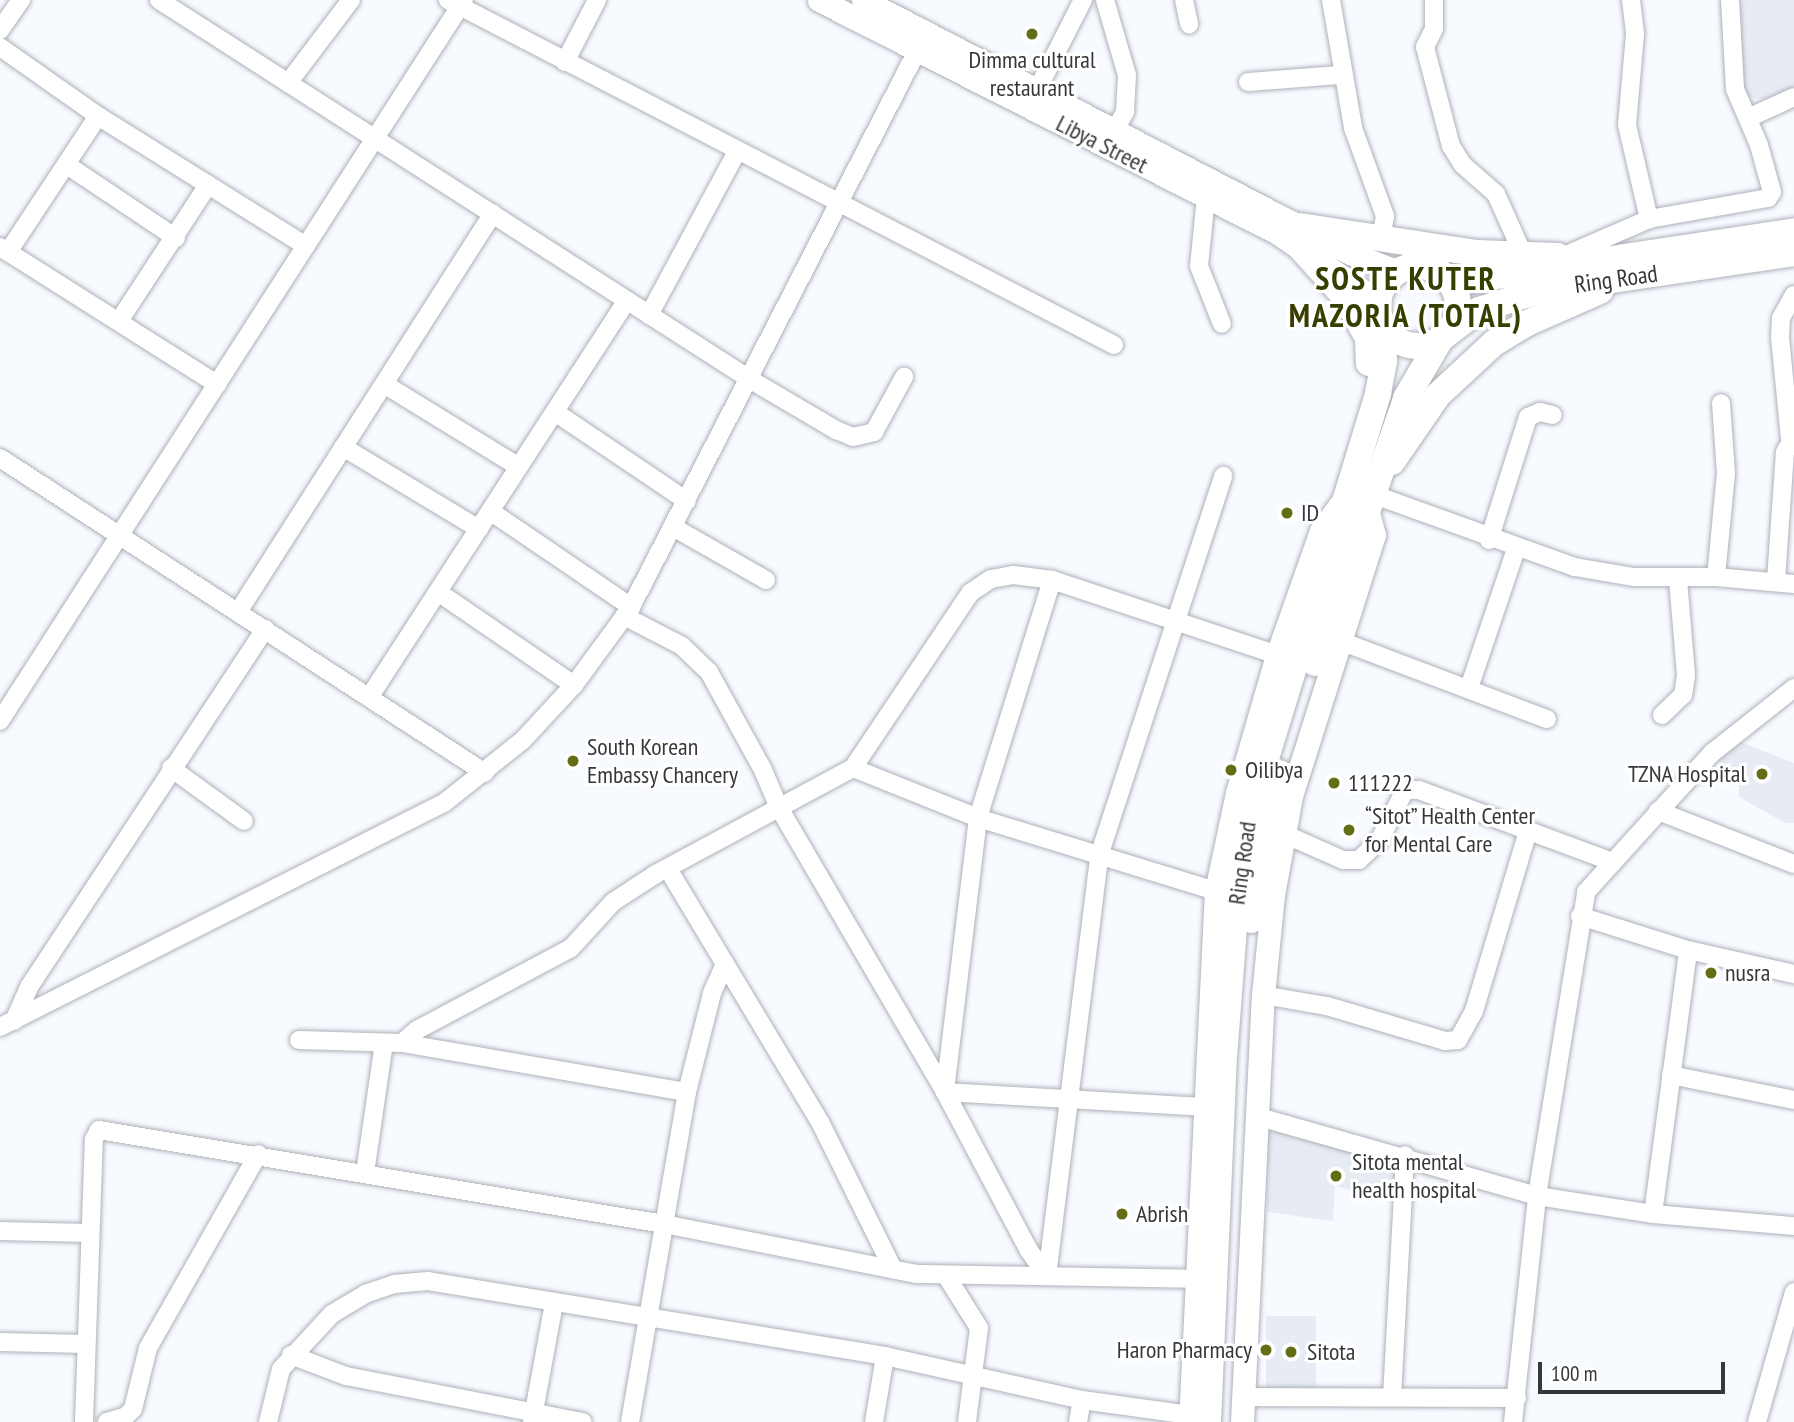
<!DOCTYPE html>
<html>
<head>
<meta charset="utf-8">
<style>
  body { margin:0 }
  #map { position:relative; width:1794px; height:1422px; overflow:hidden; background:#f7faff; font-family:"PT Sans Narrow",sans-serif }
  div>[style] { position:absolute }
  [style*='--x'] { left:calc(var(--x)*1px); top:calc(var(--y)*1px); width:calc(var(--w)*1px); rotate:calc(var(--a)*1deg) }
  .built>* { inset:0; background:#e7ebf4 }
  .roads { filter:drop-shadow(0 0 2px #adb1b9) drop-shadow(0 0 2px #adb1b9) }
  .minor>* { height:18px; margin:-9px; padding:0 9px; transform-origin:9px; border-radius:9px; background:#fff }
  .major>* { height:23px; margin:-11.5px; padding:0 11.5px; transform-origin:11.5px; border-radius:11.5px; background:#fff }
  .highway>* { height:26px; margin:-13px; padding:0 13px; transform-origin:13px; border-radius:13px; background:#fff }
  .highway>.ring { margin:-13px; padding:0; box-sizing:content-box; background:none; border:26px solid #fff; border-radius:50% }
  .dots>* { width:19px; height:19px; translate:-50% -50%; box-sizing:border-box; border:4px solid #fff; border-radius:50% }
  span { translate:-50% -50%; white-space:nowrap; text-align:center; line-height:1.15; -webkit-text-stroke:6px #fff; paint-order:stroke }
  .poi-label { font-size:24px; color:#36373b }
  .left { translate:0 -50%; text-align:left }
  .right { translate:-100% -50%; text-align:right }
  .street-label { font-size:24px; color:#36373b }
  .district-label { font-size:32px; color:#383e00; font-weight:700; letter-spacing:2px }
  .scale { position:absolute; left:1538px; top:1362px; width:187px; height:32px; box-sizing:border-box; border:4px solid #36373b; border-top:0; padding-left:9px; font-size:21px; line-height:24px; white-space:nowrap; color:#36373b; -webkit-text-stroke:5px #fff; paint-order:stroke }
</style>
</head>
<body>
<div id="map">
  <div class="built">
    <div style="clip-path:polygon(1732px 0,1794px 0,1794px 93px,1780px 100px,1745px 97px,1733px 61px)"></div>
    <div style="clip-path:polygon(1733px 739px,1794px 763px,1794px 823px,1785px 823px,1739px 797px,1739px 785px,1713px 755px)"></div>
    <div style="clip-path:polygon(1268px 1130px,1404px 1165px,1403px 1204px,1335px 1186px,1333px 1221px,1267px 1212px)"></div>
    <div style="clip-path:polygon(1266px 1316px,1316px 1316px,1316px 1389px,1266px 1388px)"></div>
  </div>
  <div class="roads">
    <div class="minor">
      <div style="--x:159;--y:0;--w:703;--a:32.7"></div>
      <div style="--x:751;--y:380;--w:99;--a:30.5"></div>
      <div style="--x:836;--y:430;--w:18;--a:22"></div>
      <div style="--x:853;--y:437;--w:22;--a:-13"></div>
      <div style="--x:874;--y:432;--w:63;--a:-61.4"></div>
      <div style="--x:448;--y:0;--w:750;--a:27.38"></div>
      <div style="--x:1105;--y:0;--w:78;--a:73.7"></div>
      <div style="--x:1127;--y:75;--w:37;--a:93"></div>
      <div style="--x:1125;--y:112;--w:23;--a:119"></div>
      <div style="--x:1184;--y:0;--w:25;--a:78"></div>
      <div style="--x:1331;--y:0;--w:130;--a:80.2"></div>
      <div style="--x:1353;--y:128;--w:94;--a:70"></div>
      <div style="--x:1385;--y:216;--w:23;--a:100"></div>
      <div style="--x:1434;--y:0;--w:29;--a:90"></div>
      <div style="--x:1434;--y:29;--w:20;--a:117"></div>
      <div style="--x:1425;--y:47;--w:102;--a:75.3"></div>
      <div style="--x:1451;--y:146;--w:22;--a:58"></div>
      <div style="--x:1463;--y:165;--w:44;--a:41.3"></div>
      <div style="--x:1496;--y:194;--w:66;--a:65.8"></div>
      <div style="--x:1631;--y:0;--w:34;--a:83"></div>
      <div style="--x:1635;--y:34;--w:91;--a:95"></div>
      <div style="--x:1627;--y:125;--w:97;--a:76.8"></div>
      <div style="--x:0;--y:30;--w:37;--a:-55"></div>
      <div style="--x:0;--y:47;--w:120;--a:35.1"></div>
      <div style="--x:98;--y:116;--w:245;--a:32"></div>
      <div style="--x:565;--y:62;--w:70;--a:-62.7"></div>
      <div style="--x:1248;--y:82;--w:92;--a:-4.4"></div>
      <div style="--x:288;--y:83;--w:104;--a:-52.8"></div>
      <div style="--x:1032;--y:100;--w:112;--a:-63"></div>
      <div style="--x:1750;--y:117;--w:48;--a:-24.4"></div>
      <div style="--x:67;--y:165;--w:131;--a:33.8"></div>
      <div style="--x:1206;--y:197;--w:69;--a:95.8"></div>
      <div style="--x:1199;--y:266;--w:62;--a:68.4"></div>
      <div style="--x:0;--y:247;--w:257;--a:32.3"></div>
      <div style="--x:8;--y:252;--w:163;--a:-56.5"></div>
      <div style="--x:1564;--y:256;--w:93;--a:-23.5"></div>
      <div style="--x:1649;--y:219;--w:121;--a:-10"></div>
      <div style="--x:1768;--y:198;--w:7;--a:-56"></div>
      <div style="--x:1772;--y:192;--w:49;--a:-105.5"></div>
      <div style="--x:1759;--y:145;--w:61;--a:-113.2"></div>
      <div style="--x:1735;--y:89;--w:89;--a:-93.2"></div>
      <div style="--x:649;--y:315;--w:187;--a:-61.7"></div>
      <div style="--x:119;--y:321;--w:163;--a:-56.8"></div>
      <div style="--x:384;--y:384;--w:158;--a:31.6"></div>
      <div style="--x:555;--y:412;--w:159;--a:34"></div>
      <div style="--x:1790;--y:439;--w:102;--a:-95.6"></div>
      <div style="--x:1780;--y:337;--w:19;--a:-87"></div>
      <div style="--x:1781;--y:318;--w:26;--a:-61"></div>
      <div style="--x:343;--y:447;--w:159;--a:31.1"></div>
      <div style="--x:0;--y:458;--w:578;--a:33"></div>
      <div style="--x:1372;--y:494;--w:216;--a:19.8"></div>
      <div style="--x:1575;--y:567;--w:60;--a:9.6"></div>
      <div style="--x:1634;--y:577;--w:82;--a:0"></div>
      <div style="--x:1716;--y:577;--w:78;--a:5.1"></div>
      <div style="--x:490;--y:511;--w:171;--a:34.2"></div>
      <div style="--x:673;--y:527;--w:107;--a:29.7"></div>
      <div style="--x:1489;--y:540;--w:129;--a:-72.4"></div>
      <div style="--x:1528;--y:417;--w:13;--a:-23"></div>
      <div style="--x:1540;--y:412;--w:13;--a:13"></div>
      <div style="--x:1716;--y:577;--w:104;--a:-84.5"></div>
      <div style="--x:1726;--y:473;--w:70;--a:-94.1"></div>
      <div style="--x:1052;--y:580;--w:249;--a:107.3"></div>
      <div style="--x:978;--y:818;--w:276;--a:96.9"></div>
      <div style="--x:945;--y:1092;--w:258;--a:3.3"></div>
      <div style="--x:1776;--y:580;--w:128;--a:-86"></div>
      <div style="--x:1785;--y:452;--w:17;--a:-59"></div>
      <div style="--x:438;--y:592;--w:165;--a:34.4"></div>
      <div style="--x:238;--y:612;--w:473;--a:-57.4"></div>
      <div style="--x:624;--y:616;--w:65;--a:27.3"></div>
      <div style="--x:682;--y:646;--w:37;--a:44"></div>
      <div style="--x:709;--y:672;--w:112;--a:61.1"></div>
      <div style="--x:763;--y:770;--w:39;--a:67"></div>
      <div style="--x:778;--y:806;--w:331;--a:59.7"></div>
      <div style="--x:945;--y:1092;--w:178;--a:62.1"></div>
      <div style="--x:1028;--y:1249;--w:33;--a:55"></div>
      <div style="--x:1343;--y:642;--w:218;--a:20.7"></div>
      <div style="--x:1469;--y:688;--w:147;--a:-71.3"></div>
      <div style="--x:370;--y:696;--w:471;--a:-57"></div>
      <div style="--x:1662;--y:715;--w:29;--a:-44"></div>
      <div style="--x:1683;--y:695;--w:20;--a:-81"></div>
      <div style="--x:1686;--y:675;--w:96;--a:-94.8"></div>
      <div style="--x:0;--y:721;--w:857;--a:-57.24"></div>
      <div style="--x:171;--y:768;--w:90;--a:36"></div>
      <div style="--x:853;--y:768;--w:135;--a:21.8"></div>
      <div style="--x:978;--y:818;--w:249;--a:17.1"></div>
      <div style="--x:1658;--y:811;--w:146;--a:21.3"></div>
      <div style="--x:1282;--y:833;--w:67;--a:23.9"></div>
      <div style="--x:1343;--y:860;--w:16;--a:0"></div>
      <div style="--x:1359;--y:860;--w:28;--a:-44"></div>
      <div style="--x:1379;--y:841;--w:57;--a:-63"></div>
      <div style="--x:1405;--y:790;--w:14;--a:0"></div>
      <div style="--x:1419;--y:790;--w:204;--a:20.4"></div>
      <div style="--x:668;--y:869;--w:297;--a:59"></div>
      <div style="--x:821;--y:1124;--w:160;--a:63.6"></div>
      <div style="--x:1580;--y:916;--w:113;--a:17.5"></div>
      <div style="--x:1688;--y:950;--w:109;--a:12.8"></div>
      <div style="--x:1263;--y:995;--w:65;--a:9.8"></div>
      <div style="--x:1327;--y:1006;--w:123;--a:16.5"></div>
      <div style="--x:1445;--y:1041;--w:13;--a:-4"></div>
      <div style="--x:1458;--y:1040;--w:33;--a:-61"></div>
      <div style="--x:1474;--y:1011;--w:188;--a:-73.3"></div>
      <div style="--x:14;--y:1021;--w:37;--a:-66"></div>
      <div style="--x:29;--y:987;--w:429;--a:-56.6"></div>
      <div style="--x:0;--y:1027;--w:497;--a:-26.8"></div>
      <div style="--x:444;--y:803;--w:101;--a:-38.6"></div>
      <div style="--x:523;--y:740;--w:75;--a:-47.2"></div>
      <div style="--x:574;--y:685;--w:97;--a:-53.8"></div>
      <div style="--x:631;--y:607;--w:625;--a:-62.78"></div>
      <div style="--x:299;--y:1040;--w:103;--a:1.7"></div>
      <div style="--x:402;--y:1043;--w:289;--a:9.8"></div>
      <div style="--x:402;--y:1043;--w:20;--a:-41"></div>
      <div style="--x:417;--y:1030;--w:174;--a:-28"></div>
      <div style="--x:571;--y:948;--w:62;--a:-47.6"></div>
      <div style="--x:613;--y:902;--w:51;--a:-33.1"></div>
      <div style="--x:656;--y:874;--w:224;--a:-28.3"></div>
      <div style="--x:853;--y:768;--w:211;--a:-56.2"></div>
      <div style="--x:970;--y:593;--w:25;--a:-34"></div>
      <div style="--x:991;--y:579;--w:22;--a:-10"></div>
      <div style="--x:1013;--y:575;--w:39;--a:7"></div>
      <div style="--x:1052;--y:580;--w:237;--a:18.4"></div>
      <div style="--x:1671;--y:1075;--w:126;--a:11.5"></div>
      <div style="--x:1256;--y:1116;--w:292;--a:15.9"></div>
      <div style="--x:1537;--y:1196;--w:117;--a:8.8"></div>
      <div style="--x:1653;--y:1214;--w:142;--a:4.9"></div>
      <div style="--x:365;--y:1173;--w:131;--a:-81.7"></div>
      <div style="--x:1653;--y:1214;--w:266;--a:-82.4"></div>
      <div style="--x:0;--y:1231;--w:90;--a:1.3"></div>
      <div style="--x:1047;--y:1276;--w:426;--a:-82.9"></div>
      <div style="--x:1100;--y:853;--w:397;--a:-71.9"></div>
      <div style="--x:947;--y:1277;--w:60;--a:57.9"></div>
      <div style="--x:979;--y:1328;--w:95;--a:97.3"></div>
      <div style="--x:0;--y:1342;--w:86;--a:1.3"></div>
      <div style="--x:291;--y:1355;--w:59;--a:20.9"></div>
      <div style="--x:346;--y:1376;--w:241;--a:11"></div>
      <div style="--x:1242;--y:1397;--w:275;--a:0.2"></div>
      <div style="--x:1392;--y:1397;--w:242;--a:-86.9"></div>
      <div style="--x:84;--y:1422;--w:283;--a:-88"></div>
      <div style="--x:94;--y:1139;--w:10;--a:-61"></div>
      <div style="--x:99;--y:1130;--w:573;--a:9.45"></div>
      <div style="--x:664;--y:1224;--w:258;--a:11.2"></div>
      <div style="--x:917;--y:1274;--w:280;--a:1"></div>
      <div style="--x:107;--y:1422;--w:19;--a:-16"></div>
      <div style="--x:125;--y:1417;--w:11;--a:-45"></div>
      <div style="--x:133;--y:1409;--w:63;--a:-76.2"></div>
      <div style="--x:148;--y:1348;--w:223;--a:-60.4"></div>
      <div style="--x:268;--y:1422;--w:55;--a:-76.2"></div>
      <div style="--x:281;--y:1369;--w:75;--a:-47.2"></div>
      <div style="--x:332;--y:1314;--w:39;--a:-31"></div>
      <div style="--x:365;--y:1294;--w:31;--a:-19"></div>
      <div style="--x:394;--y:1284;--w:34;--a:-5"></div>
      <div style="--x:428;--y:1281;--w:463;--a:9.3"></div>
      <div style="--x:885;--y:1356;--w:202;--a:12.6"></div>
      <div style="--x:1082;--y:1400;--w:109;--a:7.9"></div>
      <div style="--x:532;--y:1422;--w:121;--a:-79.5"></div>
      <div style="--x:630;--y:1422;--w:335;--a:-80.2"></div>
      <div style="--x:687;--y:1092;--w:102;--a:-75.8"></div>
      <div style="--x:712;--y:993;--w:32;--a:-66"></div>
      <div style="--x:874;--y:1422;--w:67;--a:-80.5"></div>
      <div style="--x:1078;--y:1422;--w:22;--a:-80"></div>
      <div style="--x:1513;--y:1422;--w:227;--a:-83.9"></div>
      <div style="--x:1537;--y:1196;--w:308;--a:-80.8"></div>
      <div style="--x:1586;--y:892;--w:188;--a:-47.8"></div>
      <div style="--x:1712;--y:753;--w:105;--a:-38.4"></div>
      <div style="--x:1757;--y:1422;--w:135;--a:-74.1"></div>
    </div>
    <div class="major">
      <div style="--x:819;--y:0;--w:513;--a:26.92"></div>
      <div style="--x:1276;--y:232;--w:123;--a:34.1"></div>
      <div style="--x:863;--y:0;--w:549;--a:27.45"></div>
      <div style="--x:1350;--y:253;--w:49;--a:21.4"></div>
      <div style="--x:1190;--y:1422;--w:532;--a:-87.2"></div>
      <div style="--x:1216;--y:891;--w:100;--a:-77.9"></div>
      <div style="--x:1237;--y:793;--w:144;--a:-73.8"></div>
      <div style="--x:1277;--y:655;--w:132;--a:-70.5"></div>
      <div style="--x:1321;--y:531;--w:32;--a:-54"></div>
      <div style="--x:1242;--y:1422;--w:428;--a:-87.2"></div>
      <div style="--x:1263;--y:995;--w:100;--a:-84.3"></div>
      <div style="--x:1273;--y:895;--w:101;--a:-79.7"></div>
      <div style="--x:1291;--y:796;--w:274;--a:-72.4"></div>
      <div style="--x:1374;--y:535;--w:27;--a:-105"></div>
    </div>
    <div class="highway">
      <div style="--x:1300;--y:226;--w:179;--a:8.7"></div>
      <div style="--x:1477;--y:253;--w:81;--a:2.1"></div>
      <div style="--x:1301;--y:248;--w:66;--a:48.1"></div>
      <div style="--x:1345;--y:297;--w:47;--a:60.7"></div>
      <div style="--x:1368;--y:338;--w:25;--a:88"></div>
      <div class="ring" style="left:1378px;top:266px;width:54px;height:54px"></div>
      <div style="--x:1452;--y:283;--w:346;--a:-8.6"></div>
      <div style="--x:1448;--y:333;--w:39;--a:-37"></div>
      <div style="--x:1479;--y:310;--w:62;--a:-17.9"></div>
      <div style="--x:1538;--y:291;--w:259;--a:-8.4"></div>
      <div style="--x:1392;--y:462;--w:81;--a:-55.5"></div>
      <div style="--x:1438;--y:395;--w:76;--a:-42.9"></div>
      <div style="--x:1494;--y:343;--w:39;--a:-31"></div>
      <div style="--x:1527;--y:323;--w:80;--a:-23.7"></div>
      <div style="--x:1315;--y:663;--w:280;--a:-71"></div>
      <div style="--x:1406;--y:398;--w:67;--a:-59.6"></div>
      <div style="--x:1251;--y:920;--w:91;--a:-81.8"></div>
      <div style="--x:1264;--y:830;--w:59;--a:-74.3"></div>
      <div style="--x:1208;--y:1422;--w:364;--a:-87.5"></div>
      <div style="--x:1224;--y:1058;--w:194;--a:-85.6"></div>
      <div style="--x:1239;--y:865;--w:59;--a:-78.3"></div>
      <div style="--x:1251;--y:807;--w:433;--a:-72.9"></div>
      <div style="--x:1378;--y:393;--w:33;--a:-79"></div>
      <div style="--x:1384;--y:361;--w:37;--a:-93"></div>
    </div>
  </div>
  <div class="dots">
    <div style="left:1032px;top:34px;background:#636d14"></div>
    <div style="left:1287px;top:513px;background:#636d14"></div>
    <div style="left:573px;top:761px;background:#636d14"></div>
    <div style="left:1231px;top:770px;background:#636d14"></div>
    <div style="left:1762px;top:774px;background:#636d14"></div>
    <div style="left:1334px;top:783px;background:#636d14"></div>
    <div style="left:1349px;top:830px;background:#636d14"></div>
    <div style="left:1711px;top:973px;background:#636d14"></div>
    <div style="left:1336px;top:1176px;background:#636d14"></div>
    <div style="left:1122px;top:1214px;background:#636d14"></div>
    <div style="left:1266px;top:1350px;background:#636d14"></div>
    <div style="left:1291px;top:1352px;background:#636d14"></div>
  </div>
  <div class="poi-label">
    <span style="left:1032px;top:74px">Dimma cultural<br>restaurant</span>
    <span class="left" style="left:1301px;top:513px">ID</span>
    <span class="left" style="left:587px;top:761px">South Korean<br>Embassy Chancery</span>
    <span class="left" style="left:1245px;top:770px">Oilibya</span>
    <span class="right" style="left:1746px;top:774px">TZNA Hospital</span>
    <span class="left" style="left:1348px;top:783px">111222</span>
    <span class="left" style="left:1365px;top:830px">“Sitot” Health Center<br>for Mental Care</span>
    <span class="left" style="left:1725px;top:973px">nusra</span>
    <span class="left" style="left:1352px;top:1176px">Sitota mental<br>health hospital</span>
    <span class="left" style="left:1136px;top:1214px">Abrish</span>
    <span class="right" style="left:1252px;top:1350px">Haron Pharmacy</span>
    <span class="left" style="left:1307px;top:1352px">Sitota</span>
  </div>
  <div class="street-label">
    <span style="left:1102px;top:144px;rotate:27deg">Libya Street</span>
    <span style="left:1616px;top:279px;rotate:-8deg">Ring Road</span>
    <span style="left:1242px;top:863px;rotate:-82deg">Ring Road</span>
  </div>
  <div class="district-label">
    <span style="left:1406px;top:297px">SOSTE KUTER<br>MAZORIA (TOTAL)</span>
  </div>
  <div class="scale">100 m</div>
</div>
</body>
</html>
